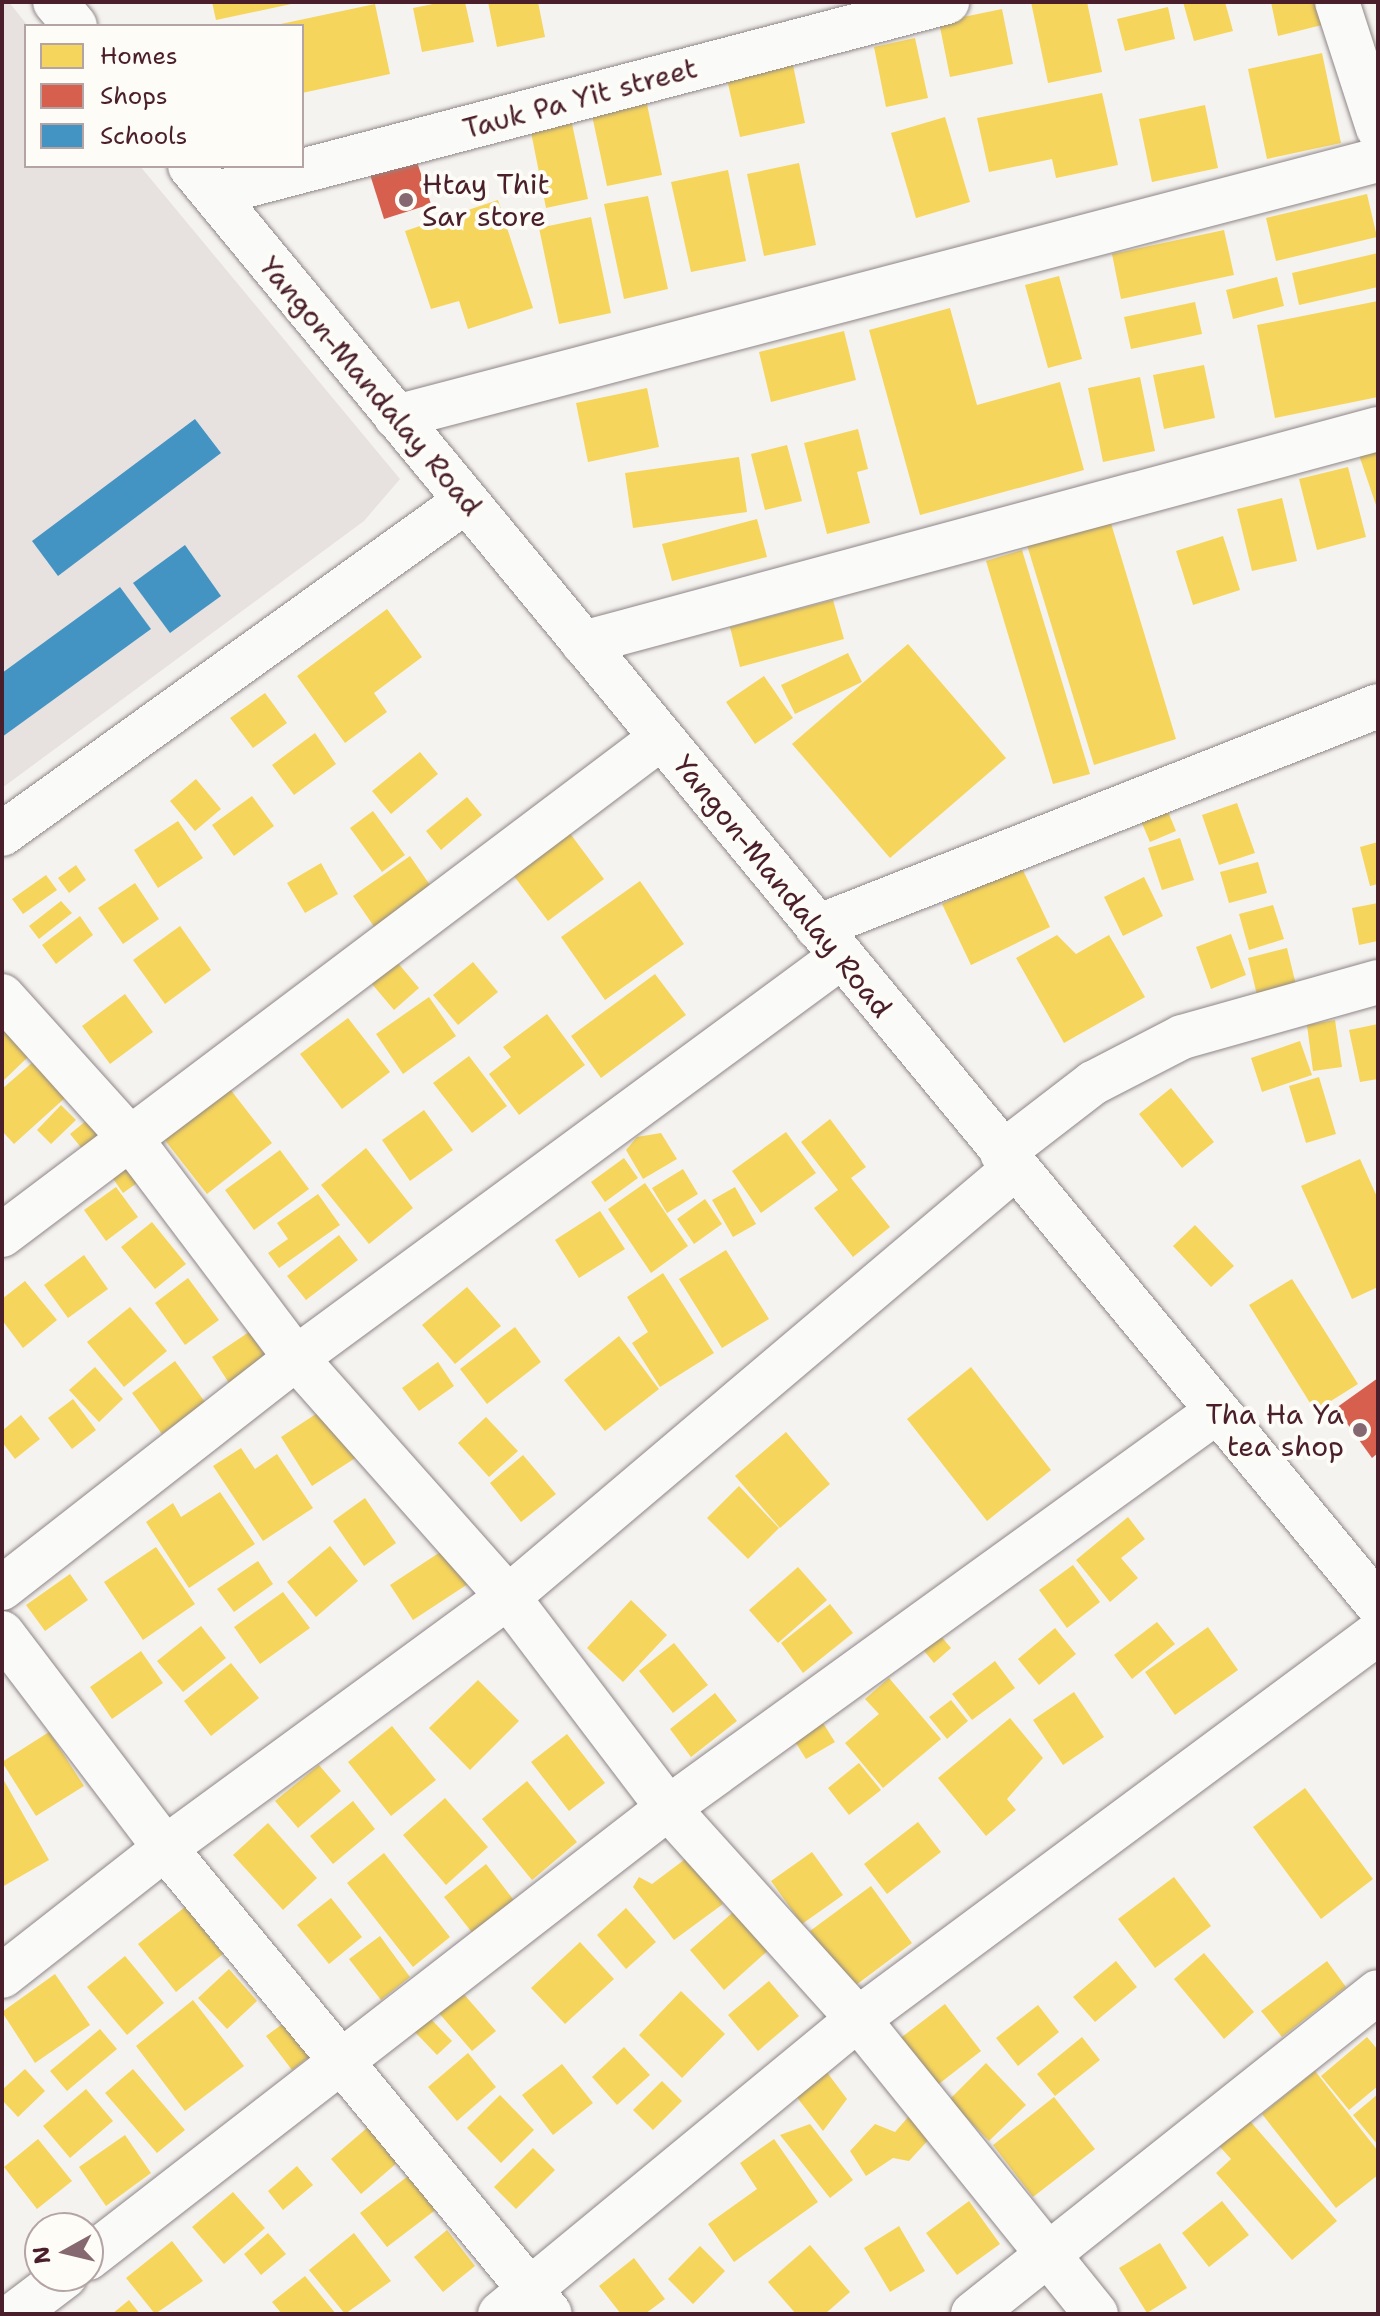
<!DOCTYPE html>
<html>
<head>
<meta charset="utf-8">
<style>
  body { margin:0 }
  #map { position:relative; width:1380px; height:2316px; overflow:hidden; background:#f5f3f0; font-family:"Shantell Sans",sans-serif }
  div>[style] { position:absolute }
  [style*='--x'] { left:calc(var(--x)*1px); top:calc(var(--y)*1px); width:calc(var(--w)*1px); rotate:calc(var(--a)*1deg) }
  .built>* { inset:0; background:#e7e2df }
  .homes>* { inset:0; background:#f6d55c }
  .shops>* { inset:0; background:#d6604d }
  .schools>* { inset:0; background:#4393c3 }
  .roads { filter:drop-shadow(0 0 2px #8f8687) drop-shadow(0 0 2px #8f8687) }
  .minor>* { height:44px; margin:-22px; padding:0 22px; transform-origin:22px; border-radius:22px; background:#fafaf8 }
  .highway>* { height:44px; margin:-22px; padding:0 22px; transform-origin:22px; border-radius:22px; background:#fafaf8 }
  .dots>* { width:22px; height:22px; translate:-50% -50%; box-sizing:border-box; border:4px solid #fdfcf7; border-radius:50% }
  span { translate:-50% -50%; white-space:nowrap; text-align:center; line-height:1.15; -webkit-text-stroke:8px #fdfcf7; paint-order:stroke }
  .street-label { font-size:28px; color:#4a1f2b }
  .poi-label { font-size:28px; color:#4a1f2b }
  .left { translate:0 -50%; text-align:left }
  .right { translate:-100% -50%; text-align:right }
  .frame { position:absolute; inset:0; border:4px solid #4a1f2b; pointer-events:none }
  .legend { position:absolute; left:24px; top:24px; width:280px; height:144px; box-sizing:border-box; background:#fdfcf7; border:2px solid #b5a4a5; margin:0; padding:10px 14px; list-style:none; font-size:24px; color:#4a1f2b }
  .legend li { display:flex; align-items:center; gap:16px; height:40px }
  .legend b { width:40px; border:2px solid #b5a4a5 }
  .north { position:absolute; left:24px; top:2212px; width:80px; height:80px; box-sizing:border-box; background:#fdfcf7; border:2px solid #b5a4a5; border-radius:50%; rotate:262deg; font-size:22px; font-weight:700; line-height:32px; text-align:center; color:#4a1f2b }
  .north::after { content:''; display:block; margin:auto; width:28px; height:36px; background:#866970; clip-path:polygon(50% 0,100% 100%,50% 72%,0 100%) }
</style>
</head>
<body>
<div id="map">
  <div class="built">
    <div style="clip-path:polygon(2px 2px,9px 2px,28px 26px,26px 166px,140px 166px,400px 479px,364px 521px,2px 788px)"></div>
  </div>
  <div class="homes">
    <div style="clip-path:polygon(212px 2px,296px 2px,296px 3px,216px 20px)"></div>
    <div style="clip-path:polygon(443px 2px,465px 2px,474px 42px,422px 52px,413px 8px)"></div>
    <div style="clip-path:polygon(488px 2px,538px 2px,545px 37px,497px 47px)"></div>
    <div style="clip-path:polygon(1031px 2px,1087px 2px,1102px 72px,1048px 83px)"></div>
    <div style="clip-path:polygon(1183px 2px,1225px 2px,1233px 31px,1194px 41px)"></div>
    <div style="clip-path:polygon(1271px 2px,1321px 2px,1326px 24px,1278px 36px)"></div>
    <div style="clip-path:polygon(375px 4px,390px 74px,302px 93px,302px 26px,276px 25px)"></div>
    <div style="clip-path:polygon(1168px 7px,1175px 39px,1125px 51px,1117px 19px)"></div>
    <div style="clip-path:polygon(1002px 9px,1013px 64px,950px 77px,939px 22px)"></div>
    <div style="clip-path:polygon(915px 38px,928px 98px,886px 107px,874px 47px)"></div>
    <div style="clip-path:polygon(1322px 53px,1341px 143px,1267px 159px,1248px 69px)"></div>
    <div style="clip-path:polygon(793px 65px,805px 123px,740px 137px,727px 79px)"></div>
    <div style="clip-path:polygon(644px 90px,662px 175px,607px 186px,589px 101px)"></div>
    <div style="clip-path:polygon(1102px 93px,1118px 165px,1056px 178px,1052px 159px,989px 172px,977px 118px)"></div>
    <div style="clip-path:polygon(1205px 105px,1218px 168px,1152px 182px,1139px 119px)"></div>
    <div style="clip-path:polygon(945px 117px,970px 202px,916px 218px,891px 133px)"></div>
    <div style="clip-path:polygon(571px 119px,588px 199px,546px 208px,530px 127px)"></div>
    <div style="clip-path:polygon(799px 163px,816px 245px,764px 256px,747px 174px)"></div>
    <div style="clip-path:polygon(728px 170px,746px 261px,691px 272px,671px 182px)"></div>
    <div style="clip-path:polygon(1367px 194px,1377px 237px,1276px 261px,1266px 218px)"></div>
    <div style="clip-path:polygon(648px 196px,668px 289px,624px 299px,604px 204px)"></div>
    <div style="clip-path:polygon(498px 200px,533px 308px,468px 329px,459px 301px,431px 309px,405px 231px)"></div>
    <div style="clip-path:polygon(591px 217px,611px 313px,559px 324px,539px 228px)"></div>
    <div style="clip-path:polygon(1224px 230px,1234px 275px,1121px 299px,1112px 254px)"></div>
    <div style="clip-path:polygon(1378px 253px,1378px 287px,1299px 305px,1292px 273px)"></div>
    <div style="clip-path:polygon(1059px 276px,1082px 359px,1048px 368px,1025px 285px)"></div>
    <div style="clip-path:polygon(1277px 277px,1284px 306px,1233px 319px,1226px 290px)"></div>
    <div style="clip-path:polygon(1378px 301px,1378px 397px,1275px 418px,1257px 325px)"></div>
    <div style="clip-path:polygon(1195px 302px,1202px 334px,1131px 349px,1124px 317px)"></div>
    <div style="clip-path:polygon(950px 308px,977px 405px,1060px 382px,1084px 470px,920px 515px,869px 330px)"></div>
    <div style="clip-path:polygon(844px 331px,856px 380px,771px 402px,759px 352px)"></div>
    <div style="clip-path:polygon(1204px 365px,1215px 418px,1164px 429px,1153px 375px)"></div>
    <div style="clip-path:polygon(1140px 377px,1155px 451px,1103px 462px,1088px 388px)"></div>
    <div style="clip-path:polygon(647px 388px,659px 447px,588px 462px,576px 403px)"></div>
    <div style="clip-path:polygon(858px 429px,868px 469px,857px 472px,870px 523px,827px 534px,804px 443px)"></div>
    <div style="clip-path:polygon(787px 445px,802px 501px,765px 510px,751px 454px)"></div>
    <div style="clip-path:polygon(1378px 448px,1378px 508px,1377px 508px,1359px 455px)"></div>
    <div style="clip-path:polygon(739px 457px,747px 512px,633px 528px,625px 473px)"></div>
    <div style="clip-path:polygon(1348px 467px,1366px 537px,1317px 550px,1299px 479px)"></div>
    <div style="clip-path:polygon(1282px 498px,1297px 561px,1252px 571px,1237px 509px)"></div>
    <div style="clip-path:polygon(757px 519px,767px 557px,672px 581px,662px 544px)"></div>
    <div style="clip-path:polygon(1110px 520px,1176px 739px,1094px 765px,1027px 545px)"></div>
    <div style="clip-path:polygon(1223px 536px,1240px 590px,1193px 605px,1176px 551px)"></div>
    <div style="clip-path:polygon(1022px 550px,1090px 774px,1053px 784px,986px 561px)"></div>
    <div style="clip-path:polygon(833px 600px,844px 639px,740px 667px,730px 627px)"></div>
    <div style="clip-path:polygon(387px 609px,422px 657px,374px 693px,387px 712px,345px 743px,297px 676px)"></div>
    <div style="clip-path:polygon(908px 644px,1006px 758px,890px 858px,792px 744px)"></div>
    <div style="clip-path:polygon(848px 653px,862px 682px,795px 714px,781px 685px)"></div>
    <div style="clip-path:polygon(764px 676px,793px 718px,755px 744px,726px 702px)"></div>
    <div style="clip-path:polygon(265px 693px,287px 723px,253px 748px,230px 718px)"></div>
    <div style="clip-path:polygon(315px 733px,336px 764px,294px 795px,272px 765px)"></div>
    <div style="clip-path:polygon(420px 752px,438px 774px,391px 814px,372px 791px)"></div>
    <div style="clip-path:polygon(196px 779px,221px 809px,195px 831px,170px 801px)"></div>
    <div style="clip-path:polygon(252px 796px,274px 826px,234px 856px,212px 825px)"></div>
    <div style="clip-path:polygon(467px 797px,482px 815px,441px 850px,426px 831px)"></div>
    <div style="clip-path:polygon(1164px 802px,1176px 831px,1150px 842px,1138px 814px)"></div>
    <div style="clip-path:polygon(1237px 803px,1255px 853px,1219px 865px,1202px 815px)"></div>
    <div style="clip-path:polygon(373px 811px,405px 855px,382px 872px,350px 828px)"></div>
    <div style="clip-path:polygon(178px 821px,203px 858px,158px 888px,134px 850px)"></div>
    <div style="clip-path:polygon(563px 824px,604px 879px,548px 921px,507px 867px)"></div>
    <div style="clip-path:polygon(1180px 838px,1194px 880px,1162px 890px,1148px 848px)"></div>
    <div style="clip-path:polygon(1378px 842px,1378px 884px,1370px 886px,1360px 847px)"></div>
    <div style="clip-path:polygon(410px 856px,432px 888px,375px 928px,353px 896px)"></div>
    <div style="clip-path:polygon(1258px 862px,1267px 893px,1229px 903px,1220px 872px)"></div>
    <div style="clip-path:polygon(321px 863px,338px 894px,305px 913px,287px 883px)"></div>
    <div style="clip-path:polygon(76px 865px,86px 880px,69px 893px,58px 878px)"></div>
    <div style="clip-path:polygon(1021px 866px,1050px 927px,971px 965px,942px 904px)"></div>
    <div style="clip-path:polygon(46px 875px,57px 890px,23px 914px,12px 899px)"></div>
    <div style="clip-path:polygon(1144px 877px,1163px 916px,1123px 936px,1104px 897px)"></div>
    <div style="clip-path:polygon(640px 881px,684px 944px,605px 1000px,561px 937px)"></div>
    <div style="clip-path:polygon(135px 883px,159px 919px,123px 944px,98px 908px)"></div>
    <div style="clip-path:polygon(61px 901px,72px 913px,39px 939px,29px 926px)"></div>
    <div style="clip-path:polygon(1378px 903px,1378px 941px,1359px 945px,1352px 908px)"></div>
    <div style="clip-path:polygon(1273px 905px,1284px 939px,1249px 950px,1239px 914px)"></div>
    <div style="clip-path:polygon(80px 916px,93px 935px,56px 964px,42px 945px)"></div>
    <div style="clip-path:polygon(180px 926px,211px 970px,165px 1004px,133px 960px)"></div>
    <div style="clip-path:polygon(1231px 934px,1246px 975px,1211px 989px,1196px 947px)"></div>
    <div style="clip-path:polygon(1057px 935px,1076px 954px,1109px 935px,1145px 997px,1064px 1043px,1016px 958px)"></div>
    <div style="clip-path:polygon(1287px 948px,1296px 985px,1257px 995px,1248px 958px)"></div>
    <div style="clip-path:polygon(397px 962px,419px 988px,394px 1010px,372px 984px)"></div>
    <div style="clip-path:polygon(473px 962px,498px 992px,458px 1025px,433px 995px)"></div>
    <div style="clip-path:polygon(655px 974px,686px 1015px,601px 1078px,571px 1036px)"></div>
    <div style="clip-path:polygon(125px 994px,153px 1032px,110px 1064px,82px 1026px)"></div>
    <div style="clip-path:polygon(429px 997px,456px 1036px,403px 1074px,376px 1034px)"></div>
    <div style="clip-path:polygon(547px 1014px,585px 1065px,519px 1115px,489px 1074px,511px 1057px,503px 1047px)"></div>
    <div style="clip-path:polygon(348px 1018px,390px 1072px,342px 1109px,300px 1054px)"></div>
    <div style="clip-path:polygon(1335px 1020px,1342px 1067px,1313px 1071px,1307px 1025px)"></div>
    <div style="clip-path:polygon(1378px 1024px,1378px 1079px,1360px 1082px,1349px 1030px)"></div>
    <div style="clip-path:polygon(6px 1030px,30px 1055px,2px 1082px,2px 1034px)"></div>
    <div style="clip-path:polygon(1300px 1041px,1312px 1075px,1262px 1092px,1251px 1058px)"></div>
    <div style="clip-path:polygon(469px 1056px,507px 1106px,472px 1133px,433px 1083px)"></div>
    <div style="clip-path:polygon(34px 1061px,66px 1097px,14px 1144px,2px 1131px,2px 1089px)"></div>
    <div style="clip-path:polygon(1319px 1077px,1336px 1134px,1306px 1143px,1289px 1086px)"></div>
    <div style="clip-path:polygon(1171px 1088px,1214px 1142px,1182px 1168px,1139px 1114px)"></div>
    <div style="clip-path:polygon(230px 1089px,272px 1143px,207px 1194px,164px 1139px)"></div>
    <div style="clip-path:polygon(61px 1105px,76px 1120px,51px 1144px,37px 1130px)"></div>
    <div style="clip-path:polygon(424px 1110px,453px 1150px,410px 1181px,382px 1140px)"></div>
    <div style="clip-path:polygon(98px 1111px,112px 1128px,84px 1151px,70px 1134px)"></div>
    <div style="clip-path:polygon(830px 1119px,866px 1167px,851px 1178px,890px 1227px,853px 1257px,814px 1208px,838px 1190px,801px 1142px)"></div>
    <div style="clip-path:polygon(786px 1132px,816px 1173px,761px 1213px,732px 1171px)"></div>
    <div style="clip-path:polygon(661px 1133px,677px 1159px,643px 1179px,626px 1150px,637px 1137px)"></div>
    <div style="clip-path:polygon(366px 1148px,413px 1208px,369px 1244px,321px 1185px)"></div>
    <div style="clip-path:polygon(280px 1150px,309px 1189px,254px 1230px,225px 1190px)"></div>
    <div style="clip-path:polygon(127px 1156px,144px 1178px,123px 1193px,107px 1170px)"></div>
    <div style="clip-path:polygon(624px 1158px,638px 1178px,605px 1202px,591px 1182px)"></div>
    <div style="clip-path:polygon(1360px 1159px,1378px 1199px,1378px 1287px,1352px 1299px,1301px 1186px)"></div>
    <div style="clip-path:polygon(683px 1169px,698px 1194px,667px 1213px,652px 1188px)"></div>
    <div style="clip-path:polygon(645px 1183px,688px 1246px,651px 1273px,608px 1209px)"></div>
    <div style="clip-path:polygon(116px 1187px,138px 1217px,106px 1241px,84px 1210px)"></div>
    <div style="clip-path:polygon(735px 1187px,756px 1224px,733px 1237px,712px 1200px)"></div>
    <div style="clip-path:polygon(318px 1194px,340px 1225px,279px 1268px,268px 1253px,288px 1239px,277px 1223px)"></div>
    <div style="clip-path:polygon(705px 1199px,722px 1224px,694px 1244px,677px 1219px)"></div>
    <div style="clip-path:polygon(600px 1211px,625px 1249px,579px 1278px,555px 1240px)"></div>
    <div style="clip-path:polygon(152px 1222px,186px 1264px,155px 1289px,121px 1247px)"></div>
    <div style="clip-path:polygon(1195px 1225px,1234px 1266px,1211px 1287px,1173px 1246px)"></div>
    <div style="clip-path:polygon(339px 1235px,358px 1260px,306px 1300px,287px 1276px)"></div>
    <div style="clip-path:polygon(726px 1250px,769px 1319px,722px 1348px,679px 1279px)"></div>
    <div style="clip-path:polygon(84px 1255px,108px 1289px,68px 1318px,44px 1285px)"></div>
    <div style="clip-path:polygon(663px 1273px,714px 1353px,660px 1387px,632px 1343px,648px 1332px,627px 1297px)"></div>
    <div style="clip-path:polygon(188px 1278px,219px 1320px,185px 1345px,155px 1303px)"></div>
    <div style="clip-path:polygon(1292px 1279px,1358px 1384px,1315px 1411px,1249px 1305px)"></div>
    <div style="clip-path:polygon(25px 1281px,57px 1320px,23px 1348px,2px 1320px,2px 1299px)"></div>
    <div style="clip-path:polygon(467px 1287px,501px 1326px,455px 1364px,422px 1325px)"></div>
    <div style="clip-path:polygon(130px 1307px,167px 1351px,124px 1387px,87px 1342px)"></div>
    <div style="clip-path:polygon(515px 1327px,541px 1362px,487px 1404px,460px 1369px)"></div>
    <div style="clip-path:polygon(249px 1332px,267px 1358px,229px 1383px,212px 1357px)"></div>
    <div style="clip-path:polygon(619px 1336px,659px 1389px,605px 1431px,564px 1380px)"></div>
    <div style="clip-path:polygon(175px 1361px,205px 1402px,162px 1434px,132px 1393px)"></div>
    <div style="clip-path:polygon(438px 1362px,454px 1386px,419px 1411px,402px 1388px)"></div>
    <div style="clip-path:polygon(95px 1367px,123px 1399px,99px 1422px,69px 1390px)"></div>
    <div style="clip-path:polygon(971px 1367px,1051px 1470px,987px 1521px,907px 1419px)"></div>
    <div style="clip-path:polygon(73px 1399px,96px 1430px,72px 1449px,48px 1418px)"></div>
    <div style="clip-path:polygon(328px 1406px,360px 1455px,312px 1486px,281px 1437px)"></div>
    <div style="clip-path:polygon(21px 1415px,40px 1439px,15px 1459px,2px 1442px,2px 1431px)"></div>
    <div style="clip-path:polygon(486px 1417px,518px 1451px,489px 1477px,458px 1443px)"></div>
    <div style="clip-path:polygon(786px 1432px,830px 1484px,780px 1528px,735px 1476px)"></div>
    <div style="clip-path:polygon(241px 1448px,255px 1469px,277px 1454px,313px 1508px,263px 1541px,213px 1466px)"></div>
    <div style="clip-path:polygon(523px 1455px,556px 1494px,521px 1522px,490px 1483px)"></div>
    <div style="clip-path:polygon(739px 1486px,779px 1528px,748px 1559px,707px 1518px)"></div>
    <div style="clip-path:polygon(220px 1492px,255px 1544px,189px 1588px,146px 1522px,173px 1503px,181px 1517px)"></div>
    <div style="clip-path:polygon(365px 1498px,396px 1543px,364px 1566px,333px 1521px)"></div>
    <div style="clip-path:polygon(1128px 1517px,1145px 1539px,1121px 1558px,1138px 1578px,1110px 1602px,1076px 1560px)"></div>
    <div style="clip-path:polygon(454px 1543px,477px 1578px,413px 1620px,390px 1585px)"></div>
    <div style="clip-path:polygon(330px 1546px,358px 1581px,316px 1617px,287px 1582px)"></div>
    <div style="clip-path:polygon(156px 1547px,195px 1604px,143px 1640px,104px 1582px)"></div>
    <div style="clip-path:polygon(258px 1561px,273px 1584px,234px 1612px,217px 1589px)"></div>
    <div style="clip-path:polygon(1073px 1565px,1100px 1602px,1067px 1628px,1039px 1590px)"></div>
    <div style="clip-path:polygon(798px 1567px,827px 1600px,778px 1643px,749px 1610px)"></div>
    <div style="clip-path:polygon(70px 1574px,88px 1600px,45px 1631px,26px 1605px)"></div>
    <div style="clip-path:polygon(283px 1592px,310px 1628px,260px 1664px,234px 1627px)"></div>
    <div style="clip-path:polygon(631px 1600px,667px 1635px,623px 1682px,587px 1648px)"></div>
    <div style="clip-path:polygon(830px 1604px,853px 1633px,803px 1673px,781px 1643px)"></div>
    <div style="clip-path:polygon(1157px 1622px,1175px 1644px,1132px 1679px,1114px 1655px)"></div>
    <div style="clip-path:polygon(201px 1626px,226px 1658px,183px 1692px,157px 1661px)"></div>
    <div style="clip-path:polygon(933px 1627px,951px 1648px,934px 1663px,916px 1641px)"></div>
    <div style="clip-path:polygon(1208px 1627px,1238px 1670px,1175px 1715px,1145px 1672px)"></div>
    <div style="clip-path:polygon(1055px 1628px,1076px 1654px,1039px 1685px,1018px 1659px)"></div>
    <div style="clip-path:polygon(674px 1643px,708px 1685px,673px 1713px,639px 1671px)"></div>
    <div style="clip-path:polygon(141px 1651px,163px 1683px,112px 1719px,90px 1687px)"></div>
    <div style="clip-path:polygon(995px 1661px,1015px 1688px,972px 1720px,952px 1694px)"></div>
    <div style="clip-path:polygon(231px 1663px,259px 1698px,211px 1736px,184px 1701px)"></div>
    <div style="clip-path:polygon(889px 1678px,941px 1739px,883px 1788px,845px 1743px,879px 1714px,865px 1699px)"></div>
    <div style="clip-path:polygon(478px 1680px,519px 1721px,470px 1770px,429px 1728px)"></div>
    <div style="clip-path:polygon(1074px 1692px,1104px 1737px,1063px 1765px,1033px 1720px)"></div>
    <div style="clip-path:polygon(715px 1693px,737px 1721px,691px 1757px,670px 1729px)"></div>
    <div style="clip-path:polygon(951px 1700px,968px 1721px,947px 1739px,929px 1717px)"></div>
    <div style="clip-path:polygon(1010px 1718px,1043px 1758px,1007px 1799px,1016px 1810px,986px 1836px,938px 1778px)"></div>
    <div style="clip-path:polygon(823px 1723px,835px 1742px,806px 1759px,794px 1740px)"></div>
    <div style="clip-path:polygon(392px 1726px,436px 1780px,391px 1816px,348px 1762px)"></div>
    <div style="clip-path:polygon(49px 1732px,84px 1786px,36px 1816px,2px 1762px)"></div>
    <div style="clip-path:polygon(567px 1734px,605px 1783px,569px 1811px,531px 1762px)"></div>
    <div style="clip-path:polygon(859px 1763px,881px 1790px,849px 1815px,828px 1788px)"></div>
    <div style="clip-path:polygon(319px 1765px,341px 1791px,298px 1828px,275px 1801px)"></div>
    <div style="clip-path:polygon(2px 1777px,49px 1860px,2px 1887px)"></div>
    <div style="clip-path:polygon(527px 1781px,577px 1842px,532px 1880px,482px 1819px)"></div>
    <div style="clip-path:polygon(1305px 1788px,1373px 1879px,1321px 1919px,1253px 1827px)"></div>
    <div style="clip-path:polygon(445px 1798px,488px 1847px,446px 1885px,403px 1835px)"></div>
    <div style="clip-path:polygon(353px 1801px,375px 1829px,333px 1864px,310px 1836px)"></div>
    <div style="clip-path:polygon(918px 1822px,941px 1852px,887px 1894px,864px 1864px)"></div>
    <div style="clip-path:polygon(268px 1823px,317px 1878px,283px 1910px,233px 1855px)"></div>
    <div style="clip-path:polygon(812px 1852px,843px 1895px,802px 1924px,771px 1881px)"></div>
    <div style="clip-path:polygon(384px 1853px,450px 1937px,413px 1967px,347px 1883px)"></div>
    <div style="clip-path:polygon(688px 1857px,723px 1904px,674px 1940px,633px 1887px,639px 1877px,652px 1884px)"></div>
    <div style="clip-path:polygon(486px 1864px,516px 1903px,474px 1935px,444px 1897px)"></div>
    <div style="clip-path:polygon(1174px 1877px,1211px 1926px,1155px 1968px,1118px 1919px)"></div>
    <div style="clip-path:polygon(871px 1886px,912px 1943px,852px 1988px,810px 1931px)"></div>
    <div style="clip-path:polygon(331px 1898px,362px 1937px,329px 1964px,297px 1925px)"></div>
    <div style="clip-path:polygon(185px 1907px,223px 1954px,176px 1992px,138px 1944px)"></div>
    <div style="clip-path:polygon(739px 1907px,773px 1946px,724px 1990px,690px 1950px)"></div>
    <div style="clip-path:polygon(626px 1908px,656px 1942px,626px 1969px,597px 1935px)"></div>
    <div style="clip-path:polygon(380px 1936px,410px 1977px,381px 2000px,349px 1959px)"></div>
    <div style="clip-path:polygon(580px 1942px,614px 1979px,565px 2024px,531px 1988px)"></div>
    <div style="clip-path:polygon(1204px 1953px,1254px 2012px,1224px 2039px,1174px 1979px)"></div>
    <div style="clip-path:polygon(125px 1956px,164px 2003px,127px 2035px,87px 1987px)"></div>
    <div style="clip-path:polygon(1116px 1961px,1137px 1987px,1095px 2022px,1073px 1997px)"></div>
    <div style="clip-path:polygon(1327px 1961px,1346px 1987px,1282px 2037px,1261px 2011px)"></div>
    <div style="clip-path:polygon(229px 1969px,257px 2001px,227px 2029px,198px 1998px)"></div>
    <div style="clip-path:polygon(55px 1974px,90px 2025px,35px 2063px,2px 2012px)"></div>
    <div style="clip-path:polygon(769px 1981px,799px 2016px,758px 2051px,728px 2015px)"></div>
    <div style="clip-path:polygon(681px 1991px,725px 2034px,682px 2078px,639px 2035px)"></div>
    <div style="clip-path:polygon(462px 1992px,496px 2031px,472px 2051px,438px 2012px)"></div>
    <div style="clip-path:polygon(193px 2000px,244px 2066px,185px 2111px,136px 2046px)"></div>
    <div style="clip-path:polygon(945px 2004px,981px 2051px,935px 2087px,898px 2040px)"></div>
    <div style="clip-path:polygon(1038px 2005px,1059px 2032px,1018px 2066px,996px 2038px)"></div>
    <div style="clip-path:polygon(429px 2017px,452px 2041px,437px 2055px,414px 2031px)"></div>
    <div style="clip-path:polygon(288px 2020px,314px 2053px,292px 2070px,266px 2036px)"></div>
    <div style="clip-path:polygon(100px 2029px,117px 2049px,67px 2091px,50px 2071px)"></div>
    <div style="clip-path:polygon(1082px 2037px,1100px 2060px,1055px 2096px,1037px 2074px)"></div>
    <div style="clip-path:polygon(1367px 2037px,1378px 2050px,1378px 2086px,1349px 2110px,1321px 2076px)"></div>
    <div style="clip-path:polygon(624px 2047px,650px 2075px,617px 2105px,592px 2077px)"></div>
    <div style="clip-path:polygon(468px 2053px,496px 2087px,457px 2121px,428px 2087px)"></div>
    <div style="clip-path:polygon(986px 2063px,1026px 2105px,989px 2141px,949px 2100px)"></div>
    <div style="clip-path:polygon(562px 2064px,593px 2103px,553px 2135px,522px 2095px)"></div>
    <div style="clip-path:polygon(823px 2067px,847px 2099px,823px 2131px,792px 2091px)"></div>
    <div style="clip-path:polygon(25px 2069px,45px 2091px,18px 2117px,2px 2100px,2px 2090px)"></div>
    <div style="clip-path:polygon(133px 2069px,185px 2130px,157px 2153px,105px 2093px)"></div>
    <div style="clip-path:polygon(1315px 2071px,1378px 2151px,1378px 2175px,1336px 2208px,1262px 2114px)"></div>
    <div style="clip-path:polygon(662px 2081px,682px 2101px,653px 2130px,633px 2110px)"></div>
    <div style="clip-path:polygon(86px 2089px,113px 2121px,70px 2158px,43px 2126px)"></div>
    <div style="clip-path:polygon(1378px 2094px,1378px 2145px,1353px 2115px)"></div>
    <div style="clip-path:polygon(500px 2095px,534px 2130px,501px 2163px,467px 2128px)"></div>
    <div style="clip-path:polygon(1054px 2097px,1095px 2149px,1033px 2197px,993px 2145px)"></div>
    <div style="clip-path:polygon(1243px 2113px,1337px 2221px,1292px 2260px,1216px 2173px,1231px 2159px,1213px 2139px)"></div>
    <div style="clip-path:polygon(910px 2115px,932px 2136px,909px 2161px,893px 2158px,866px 2176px,850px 2151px,875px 2124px,895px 2132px)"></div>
    <div style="clip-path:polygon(810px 2124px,853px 2180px,830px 2198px,780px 2135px)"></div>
    <div style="clip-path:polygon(368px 2127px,398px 2162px,361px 2194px,331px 2159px)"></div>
    <div style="clip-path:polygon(125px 2135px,151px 2173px,106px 2206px,79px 2167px)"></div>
    <div style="clip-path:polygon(38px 2139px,72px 2181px,37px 2209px,4px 2167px)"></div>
    <div style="clip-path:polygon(774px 2139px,818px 2202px,734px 2262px,708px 2224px,757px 2189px,740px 2163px)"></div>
    <div style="clip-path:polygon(533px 2148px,555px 2170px,516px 2209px,494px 2187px)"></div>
    <div style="clip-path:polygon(297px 2166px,313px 2185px,283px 2210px,268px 2191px)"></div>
    <div style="clip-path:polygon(412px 2173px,438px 2208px,387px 2247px,360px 2213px)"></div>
    <div style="clip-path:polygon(233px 2192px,265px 2228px,224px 2264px,192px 2227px)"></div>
    <div style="clip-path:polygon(969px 2201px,1000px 2244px,957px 2275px,926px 2233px)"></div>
    <div style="clip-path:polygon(1222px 2201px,1249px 2235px,1209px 2267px,1182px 2233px)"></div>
    <div style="clip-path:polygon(899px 2226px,925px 2271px,890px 2292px,864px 2248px)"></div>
    <div style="clip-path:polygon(447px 2230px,475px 2266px,443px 2292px,414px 2257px)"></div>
    <div style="clip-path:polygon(268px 2233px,286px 2254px,261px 2275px,244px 2254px)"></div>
    <div style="clip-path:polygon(354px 2233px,391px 2281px,345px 2314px,309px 2270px)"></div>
    <div style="clip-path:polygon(172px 2241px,203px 2281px,155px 2314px,126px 2278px)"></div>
    <div style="clip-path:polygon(1160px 2243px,1187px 2288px,1147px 2313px,1119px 2268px)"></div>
    <div style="clip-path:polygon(810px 2245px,850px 2292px,825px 2314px,796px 2314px,768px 2282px)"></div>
    <div style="clip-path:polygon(700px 2246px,725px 2271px,693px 2304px,668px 2279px)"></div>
    <div style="clip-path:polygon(634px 2258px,665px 2299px,645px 2314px,621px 2314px,599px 2286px)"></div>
    <div style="clip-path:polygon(305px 2276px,336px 2314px,282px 2314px,272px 2302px)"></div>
    <div style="clip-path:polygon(129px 2300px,140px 2314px,112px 2314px)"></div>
  </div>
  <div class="shops">
    <div style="clip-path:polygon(414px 153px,431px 204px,384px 219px,368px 168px)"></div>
    <div style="clip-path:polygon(1378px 1378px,1378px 1453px,1372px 1458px,1336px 1408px)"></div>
  </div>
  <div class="schools">
    <div style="clip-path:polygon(195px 419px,221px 453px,58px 576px,32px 541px)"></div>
    <div style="clip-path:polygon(185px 545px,221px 596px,170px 633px,133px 583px)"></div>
    <div style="clip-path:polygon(120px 587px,151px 629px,2px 737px,2px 673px)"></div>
  </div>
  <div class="roads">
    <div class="minor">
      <div style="--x:1337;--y:2;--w:133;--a:72"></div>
      <div style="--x:214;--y:194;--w:758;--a:-14.68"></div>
      <div style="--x:396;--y:417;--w:1015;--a:-14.67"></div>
      <div style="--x:583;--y:643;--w:823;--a:-15.07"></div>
      <div style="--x:2;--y:834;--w:571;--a:-35.67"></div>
      <div style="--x:817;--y:927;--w:603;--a:-21.5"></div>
      <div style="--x:2;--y:996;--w:191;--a:48"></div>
      <div style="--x:130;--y:1138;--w:276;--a:53"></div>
      <div style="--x:296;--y:1358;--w:319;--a:48.4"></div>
      <div style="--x:508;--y:1597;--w:265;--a:52.8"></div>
      <div style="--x:668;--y:1808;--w:284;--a:48"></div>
      <div style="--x:858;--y:2019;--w:379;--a:51.1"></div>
      <div style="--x:1002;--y:1153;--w:115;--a:-37.6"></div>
      <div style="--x:1093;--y:1083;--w:100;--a:-27.3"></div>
      <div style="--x:1182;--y:1037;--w:204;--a:-15.7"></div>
      <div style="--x:2;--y:1235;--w:825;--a:-37.02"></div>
      <div style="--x:2;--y:1588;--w:373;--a:-38"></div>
      <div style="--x:296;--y:1358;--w:677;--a:-36.34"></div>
      <div style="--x:2;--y:1633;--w:270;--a:52.8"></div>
      <div style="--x:165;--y:1848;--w:604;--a:50.44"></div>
      <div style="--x:2;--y:1976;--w:207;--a:-38.1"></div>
      <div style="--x:165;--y:1848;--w:425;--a:-36.2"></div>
      <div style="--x:508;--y:1597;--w:664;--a:-40.24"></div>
      <div style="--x:88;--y:2258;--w:734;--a:-37.81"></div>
      <div style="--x:668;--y:1808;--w:676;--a:-35.85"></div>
      <div style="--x:15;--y:2314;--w:63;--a:-37.2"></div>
      <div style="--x:500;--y:2314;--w:464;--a:-39.5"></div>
      <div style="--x:858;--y:2019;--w:648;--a:-36.59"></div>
      <div style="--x:973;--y:2314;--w:517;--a:-38.49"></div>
    </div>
    <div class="highway">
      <div style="--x:55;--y:2;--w:31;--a:50"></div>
      <div style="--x:190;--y:166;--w:1866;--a:50.46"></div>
    </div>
  </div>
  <div class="dots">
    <div style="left:406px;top:200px;background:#866970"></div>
    <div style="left:1360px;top:1430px;background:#866970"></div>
  </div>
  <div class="street-label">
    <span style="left:580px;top:98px;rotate:-15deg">Tauk Pa Yit street</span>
    <span style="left:371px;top:386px;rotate:50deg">Yangon-Mandalay Road</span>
    <span style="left:783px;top:886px;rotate:51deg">Yangon-Mandalay Road</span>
  </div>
  <div class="poi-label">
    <span class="left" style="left:422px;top:200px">Htay Thit<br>Sar store</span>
    <span class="right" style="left:1344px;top:1430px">Tha Ha Ya<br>tea shop</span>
  </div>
  <div class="frame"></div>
  <ul class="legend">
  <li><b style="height:22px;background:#f6d55c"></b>Homes</li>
  <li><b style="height:22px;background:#d6604d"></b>Shops</li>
  <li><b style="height:22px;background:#4393c3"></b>Schools</li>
  </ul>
  <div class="north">N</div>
</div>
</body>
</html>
